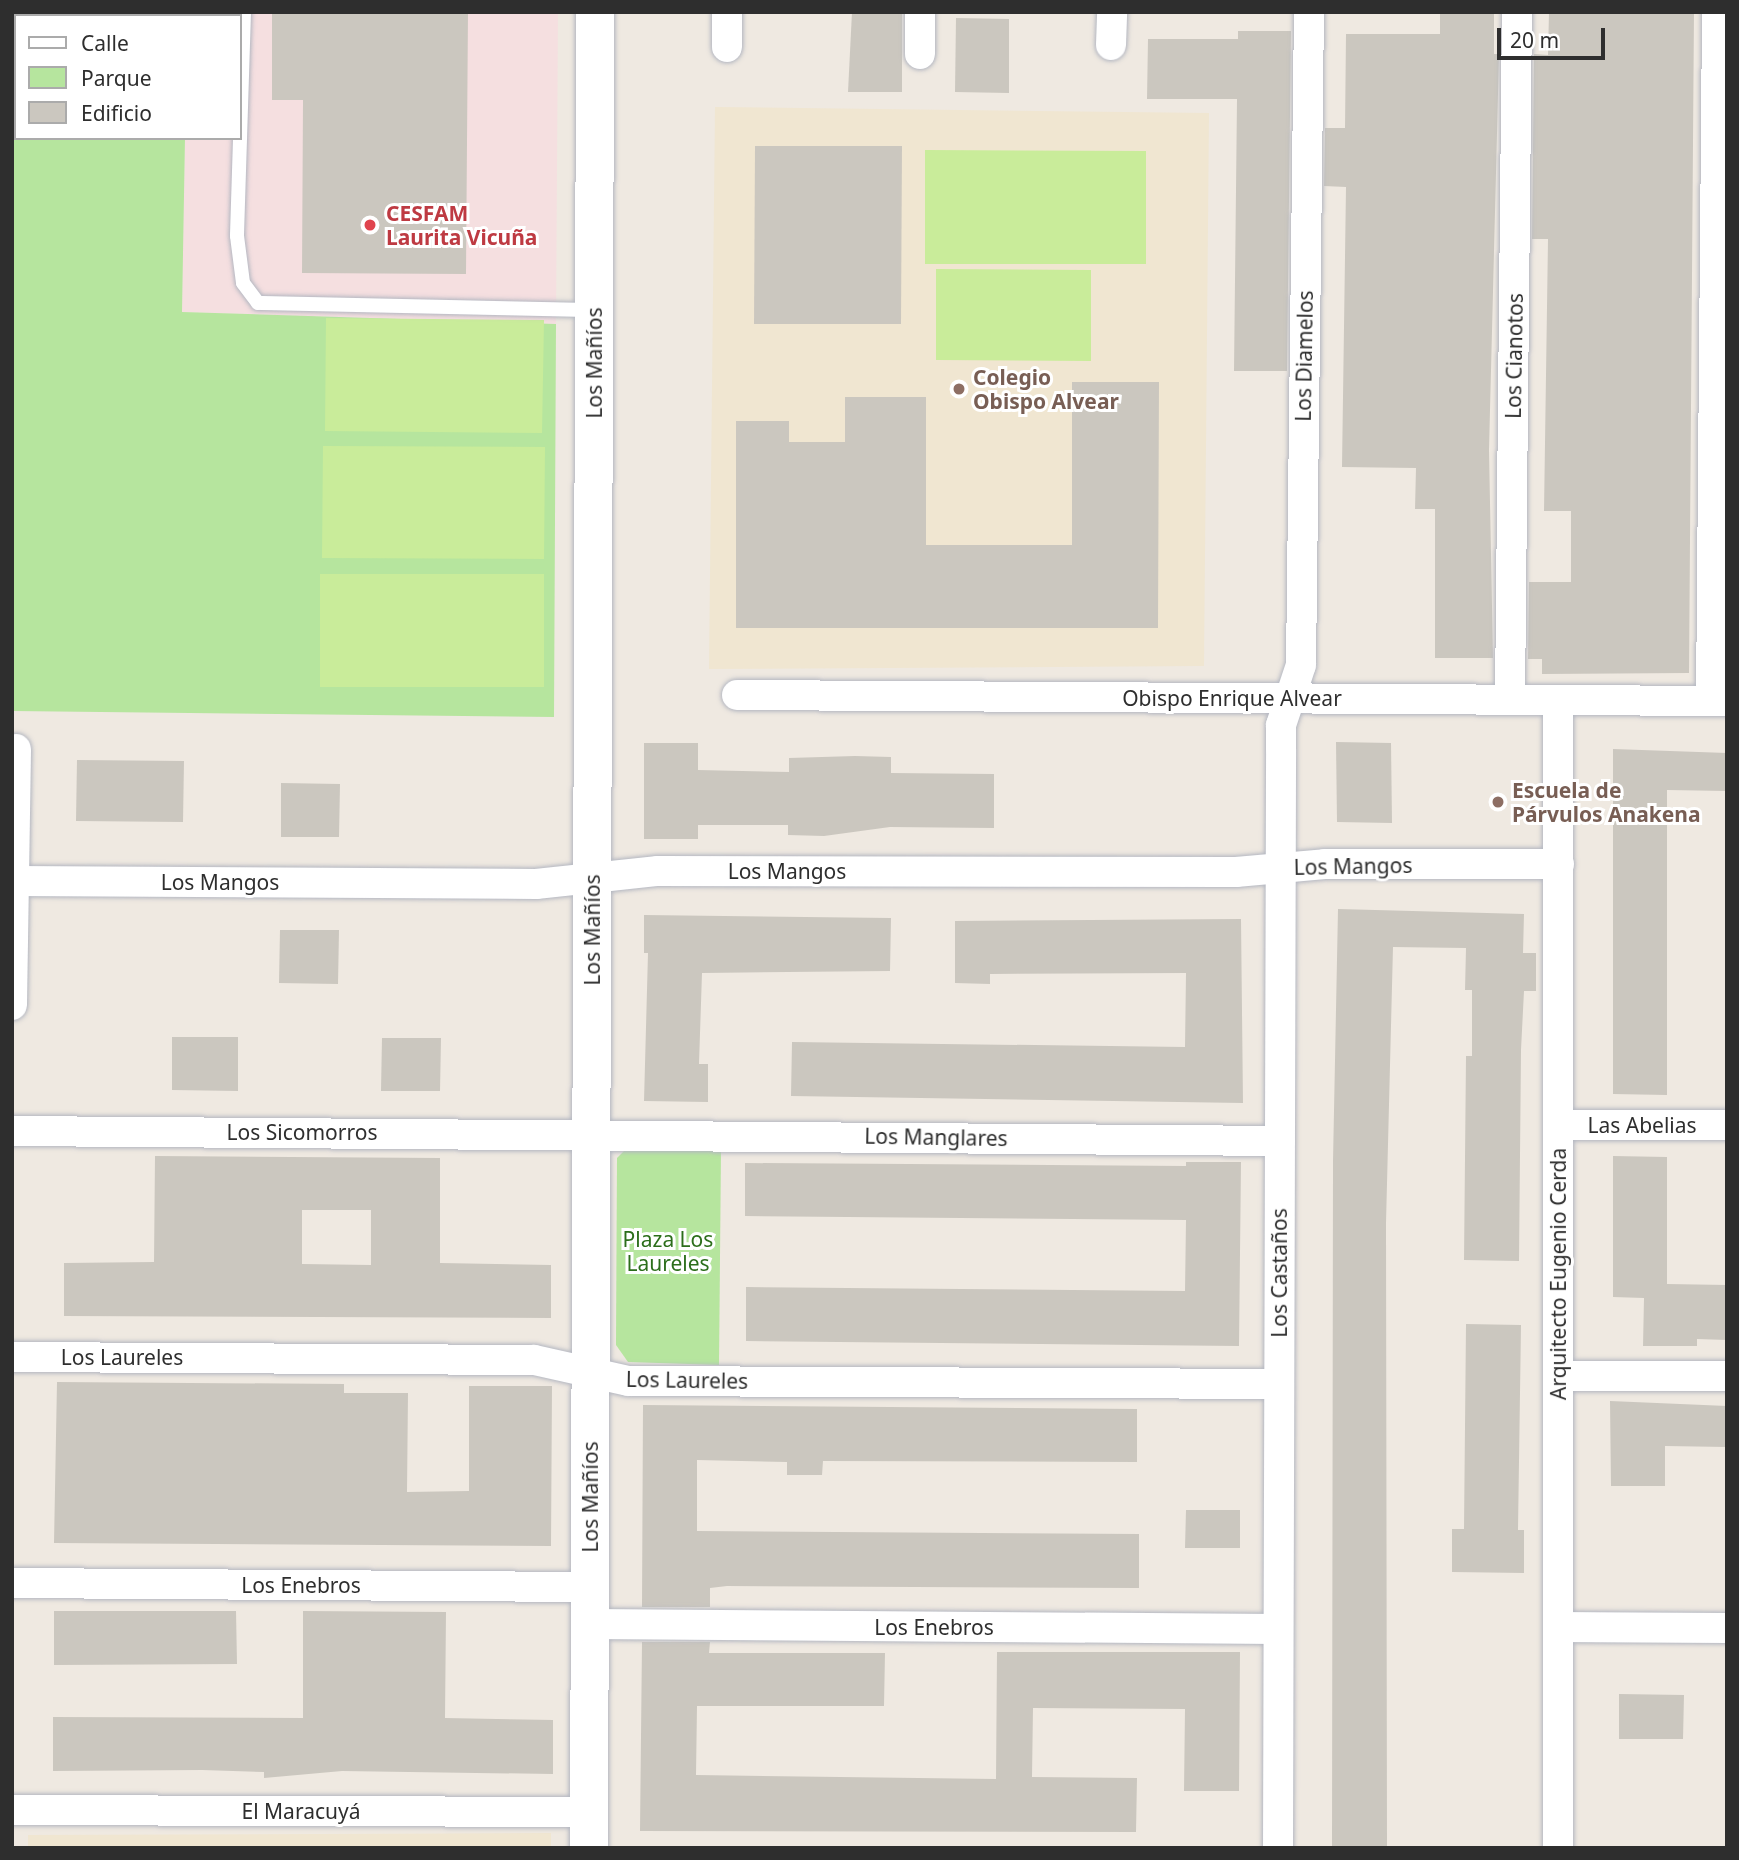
<!DOCTYPE html>
<html>
<head>
<meta charset="utf-8">
<style>
  body { margin:0 }
  #map { position:relative; width:1739px; height:1860px; overflow:hidden; background:#efe9e1; font-family:"Noto Sans",sans-serif }
  div>[style] { position:absolute }
  [style*='--x'] { left:calc(var(--x)*1px); top:calc(var(--y)*1px); width:calc(var(--w)*1px); rotate:calc(var(--a)*1deg) }
  .education>* { inset:0; background:#f0e6d1 }
  .medical>* { inset:0; background:#f5dfe0 }
  .green>* { inset:0; background:#b6e59e }
  .pitch>* { inset:0; background:#c9ec9a }
  .building>* { inset:0; background:#cbc7bf }
  .roads { filter:drop-shadow(0 0 2px #b4b7c1) drop-shadow(0 0 2px #b4b7c1) }
  .lane>* { height:14px; margin:-7px; padding:0 7px; transform-origin:7px; border-radius:7px; background:#fff }
  .street>* { height:30px; margin:-15px; padding:0 15px; transform-origin:15px; border-radius:15px; background:#fff }
  .secondary>* { height:38px; margin:-19px; padding:0 19px; transform-origin:19px; border-radius:19px; background:#fff }
  .dots>* { width:19px; height:19px; translate:-50% -50%; box-sizing:border-box; border:4px solid #fff; border-radius:50% }
  span { translate:-50% -50%; white-space:nowrap; text-align:center; line-height:1.15; -webkit-text-stroke:6px #fff; paint-order:stroke }
  .health-label { font-size:21px; color:#be3a42; font-weight:700 }
  .left { translate:0 -50%; text-align:left }
  .street-label { font-size:21px; color:#2e2e2e }
  .education-label { font-size:21px; color:#785e54; font-weight:700 }
  .park-label { font-size:21px; color:#2c6e1b }
  .frame { position:absolute; inset:0; border:14px solid #2e2e2e; pointer-events:none }
  .legend { position:absolute; left:14px; top:14px; width:228px; height:126px; box-sizing:border-box; background:#fff; border:2px solid #ababab; margin:0; padding:9px 12px; list-style:none; font-size:21px; color:#2e2e2e }
  .legend li { display:flex; align-items:center; gap:14px; height:35px }
  .legend b { width:35px; border:2px solid #ababab }
  .scale { position:absolute; left:1497px; top:28px; width:108px; height:32px; box-sizing:border-box; border:4px solid #2e2e2e; border-top:0; padding-left:9px; font-size:21px; line-height:24px; white-space:nowrap; color:#2e2e2e; -webkit-text-stroke:5px #fff; paint-order:stroke }
</style>
</head>
<body>
<div id="map">
  <div class="education">
    <div style="clip-path:polygon(715px 107px,1209px 113px,1204px 666px,709px 669px)"></div>
    <div style="clip-path:polygon(551px 1833px,551px 1848px,28px 1848px,28px 1835px)"></div>
  </div>
  <div class="medical">
    <div style="clip-path:polygon(188px 12px,558px 12px,556px 324px,182px 312px,185px 138px,240px 138px,240px 16px)"></div>
  </div>
  <div class="green">
    <div style="clip-path:polygon(12px 12px,188px 12px,16px 16px,16px 138px,185px 138px,182px 312px,556px 324px,554px 717px,12px 711px)"></div>
    <div style="clip-path:polygon(628px 1147px,721px 1151px,719px 1365px,628px 1362px,616px 1345px,617px 1158px)"></div>
  </div>
  <div class="pitch">
    <div style="clip-path:polygon(925px 150px,1146px 151px,1146px 264px,925px 264px)"></div>
    <div style="clip-path:polygon(936px 269px,1091px 270px,1091px 361px,936px 360px)"></div>
    <div style="clip-path:polygon(326px 318px,544px 320px,542px 433px,325px 431px)"></div>
    <div style="clip-path:polygon(323px 446px,545px 447px,544px 559px,322px 558px)"></div>
    <div style="clip-path:polygon(320px 574px,544px 574px,544px 687px,320px 687px)"></div>
  </div>
  <div class="building">
    <div style="clip-path:polygon(272px 12px,468px 12px,466px 274px,302px 273px,303px 100px,272px 100px)"></div>
    <div style="clip-path:polygon(852px 12px,902px 12px,902px 92px,848px 92px)"></div>
    <div style="clip-path:polygon(1440px 12px,1494px 12px,1494px 54px,1499px 54px,1489px 450px,1493px 658px,1435px 658px,1435px 509px,1415px 509px,1416px 468px,1342px 467px,1346px 187px,1324px 186px,1325px 128px,1345px 128px,1346px 34px,1440px 34px)"></div>
    <div style="clip-path:polygon(1549px 12px,1694px 12px,1689px 673px,1542px 674px,1542px 659px,1528px 659px,1529px 582px,1571px 582px,1571px 511px,1544px 511px,1548px 239px,1532px 239px,1534px 54px,1548px 55px)"></div>
    <div style="clip-path:polygon(956px 18px,1009px 19px,1009px 93px,955px 92px)"></div>
    <div style="clip-path:polygon(1238px 31px,1291px 31px,1287px 371px,1234px 371px,1237px 99px,1147px 99px,1148px 39px,1238px 39px)"></div>
    <div style="clip-path:polygon(755px 146px,902px 146px,901px 324px,754px 324px)"></div>
    <div style="clip-path:polygon(1072px 382px,1159px 382px,1158px 628px,736px 628px,736px 421px,789px 421px,789px 442px,845px 442px,845px 397px,926px 397px,926px 545px,1072px 545px)"></div>
    <div style="clip-path:polygon(1336px 742px,1391px 743px,1392px 823px,1337px 822px)"></div>
    <div style="clip-path:polygon(644px 743px,698px 743px,698px 770px,789px 772px,789px 758px,855px 756px,891px 757px,891px 773px,994px 774px,994px 828px,890px 827px,824px 836px,788px 835px,788px 825px,698px 825px,698px 839px,644px 839px)"></div>
    <div style="clip-path:polygon(1613px 749px,1727px 753px,1727px 791px,1667px 790px,1667px 1095px,1613px 1094px)"></div>
    <div style="clip-path:polygon(77px 760px,184px 761px,183px 822px,76px 821px)"></div>
    <div style="clip-path:polygon(281px 783px,340px 784px,339px 837px,281px 837px)"></div>
    <div style="clip-path:polygon(1338px 909px,1524px 914px,1523px 953px,1536px 953px,1536px 991px,1524px 991px,1521px 1050px,1519px 1261px,1464px 1260px,1466px 1056px,1472px 1056px,1472px 990px,1465px 990px,1466px 948px,1393px 947px,1386px 1223px,1387px 1848px,1332px 1848px,1333px 1161px)"></div>
    <div style="clip-path:polygon(644px 915px,891px 918px,890px 971px,702px 973px,699px 1064px,708px 1064px,708px 1102px,644px 1101px,648px 953px,644px 953px)"></div>
    <div style="clip-path:polygon(1241px 919px,1243px 1103px,791px 1096px,792px 1042px,1185px 1047px,1186px 973px,990px 974px,990px 984px,955px 983px,955px 921px)"></div>
    <div style="clip-path:polygon(280px 930px,339px 930px,338px 984px,279px 983px)"></div>
    <div style="clip-path:polygon(172px 1037px,238px 1037px,238px 1091px,172px 1090px)"></div>
    <div style="clip-path:polygon(382px 1038px,441px 1038px,440px 1091px,381px 1091px)"></div>
    <div style="clip-path:polygon(evenodd,155px 1156px,440px 1158px,440px 1263px,551px 1265px,551px 1318px,64px 1316px,64px 1263px,154px 1262px,155px 1156px,302px 1210px,371px 1210px,371px 1265px,302px 1264px,302px 1210px)"></div>
    <div style="clip-path:polygon(1613px 1156px,1667px 1157px,1667px 1284px,1727px 1285px,1727px 1340px,1697px 1339px,1697px 1346px,1643px 1346px,1644px 1298px,1613px 1297px)"></div>
    <div style="clip-path:polygon(1186px 1162px,1241px 1162px,1239px 1346px,746px 1341px,746px 1287px,1185px 1291px,1186px 1220px,745px 1216px,745px 1163px,1186px 1166px)"></div>
    <div style="clip-path:polygon(1466px 1324px,1521px 1325px,1518px 1530px,1524px 1530px,1524px 1573px,1452px 1572px,1452px 1529px,1464px 1529px)"></div>
    <div style="clip-path:polygon(57px 1382px,344px 1384px,344px 1393px,408px 1393px,407px 1492px,469px 1491px,469px 1386px,552px 1386px,551px 1546px,54px 1543px)"></div>
    <div style="clip-path:polygon(1610px 1401px,1727px 1406px,1727px 1447px,1665px 1446px,1665px 1486px,1611px 1486px)"></div>
    <div style="clip-path:polygon(643px 1405px,1137px 1409px,1137px 1462px,823px 1461px,822px 1475px,787px 1475px,787px 1462px,697px 1460px,697px 1531px,1139px 1534px,1139px 1588px,727px 1586px,710px 1588px,710px 1607px,642px 1607px)"></div>
    <div style="clip-path:polygon(1186px 1510px,1240px 1510px,1240px 1548px,1185px 1548px)"></div>
    <div style="clip-path:polygon(54px 1611px,236px 1611px,237px 1664px,54px 1665px)"></div>
    <div style="clip-path:polygon(303px 1611px,446px 1612px,445px 1718px,553px 1720px,553px 1774px,342px 1771px,264px 1778px,264px 1772px,202px 1770px,53px 1771px,53px 1717px,303px 1718px)"></div>
    <div style="clip-path:polygon(642px 1642px,710px 1642px,709px 1653px,885px 1653px,884px 1706px,697px 1706px,696px 1775px,996px 1779px,997px 1652px,1240px 1652px,1239px 1791px,1184px 1791px,1185px 1709px,1033px 1708px,1032px 1777px,1137px 1778px,1136px 1832px,640px 1831px)"></div>
    <div style="clip-path:polygon(1619px 1694px,1684px 1695px,1683px 1739px,1619px 1739px)"></div>
  </div>
  <div class="roads">
    <div class="lane">
      <div style="--x:244;--y:12;--w:224;--a:91.8"></div>
      <div style="--x:237;--y:236;--w:47;--a:82.7"></div>
      <div style="--x:243;--y:283;--w:25;--a:53"></div>
      <div style="--x:258;--y:303;--w:335;--a:1.2"></div>
    </div>
    <div class="street">
      <div style="--x:1111;--y:45;--w:33;--a:-88"></div>
      <div style="--x:727;--y:47;--w:35;--a:-90"></div>
      <div style="--x:920;--y:54;--w:42;--a:-90"></div>
      <div style="--x:737;--y:695;--w:990;--a:0.35"></div>
      <div style="--x:1510;--y:699;--w:687;--a:-89.42"></div>
      <div style="--x:1558;--y:700;--w:1148;--a:90"></div>
      <div style="--x:1711;--y:701;--w:689;--a:-89.5"></div>
      <div style="--x:14;--y:881;--w:522;--a:0.33"></div>
      <div style="--x:536;--y:884;--w:123;--a:-6.1"></div>
      <div style="--x:658;--y:871;--w:578;--a:0.1"></div>
      <div style="--x:1236;--y:872;--w:89;--a:-5.1"></div>
      <div style="--x:1325;--y:864;--w:234;--a:0"></div>
      <div style="--x:12;--y:1005;--w:256;--a:-89.1"></div>
      <div style="--x:1558;--y:1125;--w:169;--a:0"></div>
      <div style="--x:12;--y:1131;--w:1268;--a:0.45"></div>
      <div style="--x:12;--y:1357;--w:522;--a:0.33"></div>
      <div style="--x:534;--y:1360;--w:96;--a:12.6"></div>
      <div style="--x:628;--y:1381;--w:651;--a:0.26"></div>
      <div style="--x:1559;--y:1376;--w:168;--a:0"></div>
      <div style="--x:12;--y:1583;--w:578;--a:0.4"></div>
      <div style="--x:590;--y:1624;--w:688;--a:0.42"></div>
      <div style="--x:1558;--y:1627;--w:169;--a:0.3"></div>
      <div style="--x:12;--y:1810;--w:577;--a:0.2"></div>
      <div style="--x:1278;--y:1848;--w:1099;--a:-89.84"></div>
      <div style="--x:1281;--y:749;--w:24;--a:-90"></div>
      <div style="--x:1281;--y:725;--w:63;--a:-71.6"></div>
      <div style="--x:1301;--y:665;--w:653;--a:-89.3"></div>
    </div>
    <div class="secondary">
      <div style="--x:589;--y:1848;--w:1836;--a:-89.81"></div>
    </div>
  </div>
  <div class="dots">
    <div style="left:370px;top:225px;background:#e0444e"></div>
    <div style="left:959px;top:389px;background:#8d6e63"></div>
    <div style="left:1498px;top:802px;background:#8d6e63"></div>
  </div>
  <div class="health-label">
    <span class="left" style="left:386px;top:225px">CESFAM<br>Laurita Vicuña</span>
  </div>
  <div class="street-label">
    <span style="left:1304px;top:356px;rotate:-89deg">Los Diamelos</span>
    <span style="left:1514px;top:356px;rotate:-89deg">Los Cianotos</span>
    <span style="left:594px;top:363px;rotate:-90deg">Los Mañíos</span>
    <span style="left:1232px;top:698px">Obispo Enrique Alvear</span>
    <span style="left:1353px;top:866px;rotate:-1deg">Los Mangos</span>
    <span style="left:787px;top:871px">Los Mangos</span>
    <span style="left:220px;top:882px">Los Mangos</span>
    <span style="left:592px;top:930px;rotate:-90deg">Los Mañíos</span>
    <span style="left:1642px;top:1125px">Las Abelias</span>
    <span style="left:302px;top:1132px">Los Sicomorros</span>
    <span style="left:936px;top:1137px;rotate:1deg">Los Manglares</span>
    <span style="left:1279px;top:1273px;rotate:-90deg">Los Castaños</span>
    <span style="left:1558px;top:1274px;rotate:-90deg">Arquitecto Eugenio Cerda</span>
    <span style="left:122px;top:1357px">Los Laureles</span>
    <span style="left:687px;top:1380px;rotate:1deg">Los Laureles</span>
    <span style="left:590px;top:1497px;rotate:-90deg">Los Mañíos</span>
    <span style="left:301px;top:1585px">Los Enebros</span>
    <span style="left:934px;top:1627px">Los Enebros</span>
    <span style="left:301px;top:1811px">El Maracuyá</span>
  </div>
  <div class="education-label">
    <span class="left" style="left:973px;top:389px">Colegio<br>Obispo Alvear</span>
    <span class="left" style="left:1512px;top:802px">Escuela de<br>Párvulos Anakena</span>
  </div>
  <div class="park-label">
    <span style="left:668px;top:1251px">Plaza Los<br>Laureles</span>
  </div>
  <div class="frame"></div>
  <ul class="legend">
  <li><b style="height:9px;background:#fff"></b>Calle</li>
  <li><b style="height:19px;background:#b6e59e"></b>Parque</li>
  <li><b style="height:19px;background:#cbc7bf"></b>Edificio</li>
  </ul>
  <div class="scale">20 m</div>
</div>
</body>
</html>
